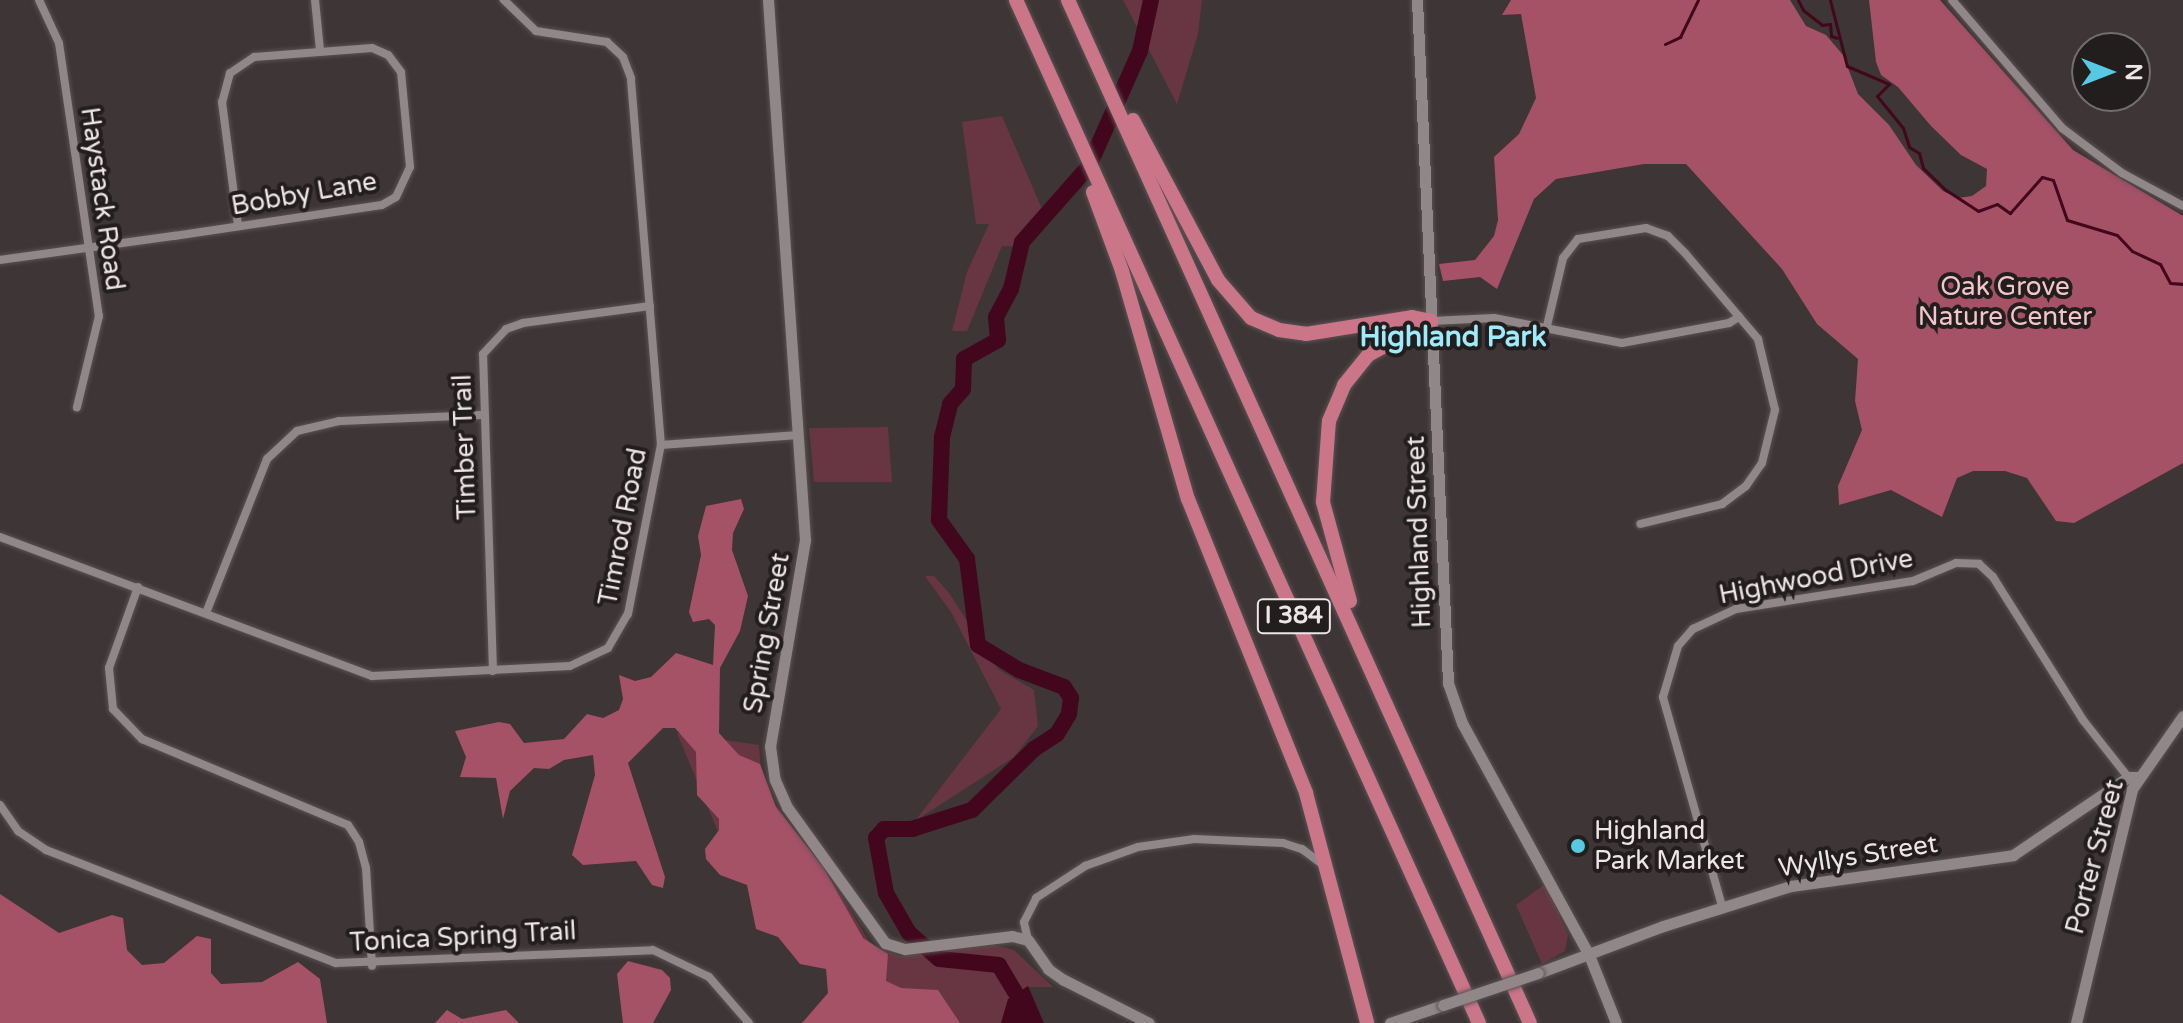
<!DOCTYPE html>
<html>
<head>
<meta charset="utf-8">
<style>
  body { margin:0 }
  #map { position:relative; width:2183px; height:1023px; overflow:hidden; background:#3e3536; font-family:"Varela Round",sans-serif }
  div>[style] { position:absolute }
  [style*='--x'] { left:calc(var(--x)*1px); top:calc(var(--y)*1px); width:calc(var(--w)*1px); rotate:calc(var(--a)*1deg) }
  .green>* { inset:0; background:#673642 }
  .forest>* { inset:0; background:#a55166 }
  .water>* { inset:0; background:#42071c }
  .stream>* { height:3px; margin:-1.5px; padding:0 1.5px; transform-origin:1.5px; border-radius:1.5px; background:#42071c }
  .river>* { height:16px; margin:-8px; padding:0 8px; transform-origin:8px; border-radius:8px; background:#42071c }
  .roads { filter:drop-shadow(0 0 2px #595152) drop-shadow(0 0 2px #595152) }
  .street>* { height:8px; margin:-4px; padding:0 4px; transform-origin:4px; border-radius:4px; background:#918688 }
  .secondary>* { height:11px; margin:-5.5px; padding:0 5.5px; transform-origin:5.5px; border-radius:5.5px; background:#918688 }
  .highway>* { height:14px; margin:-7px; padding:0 7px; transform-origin:7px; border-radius:7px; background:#cb7589 }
  .bridges { filter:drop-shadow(0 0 2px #595152) drop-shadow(0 0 2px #595152) }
  .secondary-bridge>* { height:11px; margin:-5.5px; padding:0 5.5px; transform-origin:5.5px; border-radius:5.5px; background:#918688 }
  .dots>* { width:22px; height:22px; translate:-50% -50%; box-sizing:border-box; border:4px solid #221e1e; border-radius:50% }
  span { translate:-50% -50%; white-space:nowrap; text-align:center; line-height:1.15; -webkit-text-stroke:8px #221e1e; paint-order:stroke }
  .shield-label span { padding:2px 6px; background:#221e1e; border:2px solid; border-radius:6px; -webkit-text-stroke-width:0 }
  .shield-label { font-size:24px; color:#ece6e7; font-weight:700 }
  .street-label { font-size:26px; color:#ece6e7 }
  .park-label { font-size:26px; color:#f4c4cd }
  .poi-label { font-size:26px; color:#ece6e7 }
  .left { translate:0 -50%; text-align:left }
  .neighbourhood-label { font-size:28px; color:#9eebff; font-weight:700 }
  .north { position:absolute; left:2071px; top:32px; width:80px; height:80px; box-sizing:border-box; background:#221e1e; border:2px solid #736e6e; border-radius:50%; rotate:90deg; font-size:22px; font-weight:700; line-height:32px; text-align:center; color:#ece6e7 }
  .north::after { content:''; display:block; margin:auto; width:28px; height:36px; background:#57c9e3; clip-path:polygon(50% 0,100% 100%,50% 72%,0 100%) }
</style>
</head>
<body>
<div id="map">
  <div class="green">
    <div style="clip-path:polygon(1123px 0,1202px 0,1198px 34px,1177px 104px)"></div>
    <div style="clip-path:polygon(1002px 116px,1048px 223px,1026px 247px,1002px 246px,967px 331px,952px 331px,967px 272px,989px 224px,976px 224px,962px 122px)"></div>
    <div style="clip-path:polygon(888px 427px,892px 482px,814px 482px,809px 428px)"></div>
    <div style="clip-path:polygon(925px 576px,934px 576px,949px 593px,998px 669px,1034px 690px,1038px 726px,1014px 757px,915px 821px,1001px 709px,951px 612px)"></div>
    <div style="clip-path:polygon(677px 733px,759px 745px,761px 773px,771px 799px,834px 883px,872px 947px,900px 956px,994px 945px,1014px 950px,1053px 987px,1028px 987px,1044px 1023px,848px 1023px,869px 1017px,728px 856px)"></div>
    <div style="clip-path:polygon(1545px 884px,1568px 935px,1565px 951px,1542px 964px,1516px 905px)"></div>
  </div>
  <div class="forest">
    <div style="clip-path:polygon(1511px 0,1790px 0,1806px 26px,1826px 35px,1843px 55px,1858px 94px,1889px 125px,1916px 165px,1943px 191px,1958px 198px,1972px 196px,1986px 186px,1987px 169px,1961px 155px,1931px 126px,1898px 87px,1881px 75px,1876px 62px,1869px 0,1940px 0,2073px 150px,2183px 216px,2183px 463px,2074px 523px,2056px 521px,2027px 478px,2005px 471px,1973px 471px,1957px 478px,1942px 517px,1891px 490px,1839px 505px,1838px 486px,1862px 430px,1855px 401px,1858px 359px,1817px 324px,1782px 269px,1686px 164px,1644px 164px,1556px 179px,1534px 199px,1497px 289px,1480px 277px,1443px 281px,1439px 264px,1475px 260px,1494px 236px,1498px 220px,1494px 157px,1519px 134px,1536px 98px,1521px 14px,1502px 15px)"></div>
    <div style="clip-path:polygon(741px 499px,744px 509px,733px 533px,732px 550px,748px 596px,740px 631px,720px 668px,719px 733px,739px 755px,760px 764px,776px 807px,823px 867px,863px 938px,888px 954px,886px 981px,901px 988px,938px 990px,960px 1023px,802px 1023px,828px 993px,826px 969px,800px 964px,778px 937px,756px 929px,747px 885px,720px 875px,706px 859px,705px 849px,719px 830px,719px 819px,697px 795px,696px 752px,675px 728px,663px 728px,628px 763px,665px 877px,663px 888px,652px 885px,636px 861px,583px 865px,572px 855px,595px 775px,593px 755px,564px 760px,549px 769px,534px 768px,510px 791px,503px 819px,496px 778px,460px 777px,466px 757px,455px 731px,499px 722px,510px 724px,524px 743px,564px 739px,587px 714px,603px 718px,619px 710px,623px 699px,619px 675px,635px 681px,651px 677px,676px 653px,713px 665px,715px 625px,709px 619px,693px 622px,689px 612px,701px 555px,698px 536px,706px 506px)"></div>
    <div style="clip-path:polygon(0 894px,59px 933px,112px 915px,123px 918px,127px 950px,142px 965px,164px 963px,197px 936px,211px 939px,211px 973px,221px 984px,262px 982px,298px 962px,320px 979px,327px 1023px,0 1023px)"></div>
    <div style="clip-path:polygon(628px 961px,662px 970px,670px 978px,671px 990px,653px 1023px,623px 1023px,617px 974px)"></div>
    <div style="clip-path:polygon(447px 1010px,462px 1019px,506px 1010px,519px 1023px,435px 1023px)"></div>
  </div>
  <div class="water">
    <div style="clip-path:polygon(1028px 986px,1044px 1023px,1001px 1023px,1008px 999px)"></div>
  </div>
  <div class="stream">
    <div style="--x:1798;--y:0;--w:11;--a:63"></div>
    <div style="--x:1803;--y:10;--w:24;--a:38"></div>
    <div style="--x:1822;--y:25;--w:8;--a:-7"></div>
    <div style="--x:1830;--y:24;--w:12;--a:85"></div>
    <div style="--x:1831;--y:36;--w:6;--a:18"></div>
    <div style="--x:1830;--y:0;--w:68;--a:75.6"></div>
    <div style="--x:1847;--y:66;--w:46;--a:23.2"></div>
    <div style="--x:1889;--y:84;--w:17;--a:135"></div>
    <div style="--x:1877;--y:96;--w:41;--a:50.9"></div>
    <div style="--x:1903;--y:128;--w:20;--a:72"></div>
    <div style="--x:1909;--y:147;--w:12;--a:31"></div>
    <div style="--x:1919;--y:153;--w:16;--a:75"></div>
    <div style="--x:1923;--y:168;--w:32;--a:44"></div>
    <div style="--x:1946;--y:190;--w:38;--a:33"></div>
    <div style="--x:1978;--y:211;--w:20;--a:-20"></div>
    <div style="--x:1997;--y:204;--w:16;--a:35"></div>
    <div style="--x:2010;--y:213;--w:48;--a:-48.4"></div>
    <div style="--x:2042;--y:177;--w:11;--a:15"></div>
    <div style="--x:2053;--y:180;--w:42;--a:70.7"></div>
    <div style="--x:2067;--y:220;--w:52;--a:16.7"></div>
    <div style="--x:2117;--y:235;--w:22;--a:47"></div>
    <div style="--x:2132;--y:251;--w:31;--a:25"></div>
    <div style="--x:2160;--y:264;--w:21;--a:62"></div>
    <div style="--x:2170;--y:283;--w:13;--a:4"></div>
    <div style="--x:1665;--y:44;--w:17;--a:-25"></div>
    <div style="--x:1680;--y:37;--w:41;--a:-64.1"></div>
  </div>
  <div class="river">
    <div style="--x:1015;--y:992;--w:31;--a:-121"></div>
    <div style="--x:999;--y:965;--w:60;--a:-174.3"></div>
    <div style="--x:939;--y:959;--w:40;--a:-139"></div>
    <div style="--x:909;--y:933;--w:46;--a:-119.9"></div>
    <div style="--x:886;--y:893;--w:56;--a:-100.3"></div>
    <div style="--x:876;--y:838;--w:12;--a:-48"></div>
    <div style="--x:884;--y:829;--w:28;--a:0"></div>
    <div style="--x:912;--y:829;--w:63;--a:-17.6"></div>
    <div style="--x:972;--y:810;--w:87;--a:-44.5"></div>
    <div style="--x:1034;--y:749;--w:27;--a:-33"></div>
    <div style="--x:1057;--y:734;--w:23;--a:-59"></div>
    <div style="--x:1069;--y:714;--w:16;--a:-83"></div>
    <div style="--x:1071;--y:698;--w:13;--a:-122"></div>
    <div style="--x:1064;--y:687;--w:48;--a:-159.3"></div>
    <div style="--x:1019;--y:670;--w:48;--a:-148.6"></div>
    <div style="--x:978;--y:645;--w:87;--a:-97.3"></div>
    <div style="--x:967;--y:559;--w:48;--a:-125.7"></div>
    <div style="--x:939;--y:520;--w:83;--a:-87.9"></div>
    <div style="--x:942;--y:437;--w:34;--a:-76"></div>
    <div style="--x:950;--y:404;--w:20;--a:-49"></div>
    <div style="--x:963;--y:389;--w:30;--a:-88"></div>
    <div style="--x:964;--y:359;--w:39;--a:-29"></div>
    <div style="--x:998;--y:340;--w:23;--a:-95"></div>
    <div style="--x:996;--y:317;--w:32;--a:-62"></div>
    <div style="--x:1011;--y:289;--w:48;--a:-76.8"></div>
    <div style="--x:1022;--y:242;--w:101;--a:-48.6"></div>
    <div style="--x:1089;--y:166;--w:126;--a:-66.1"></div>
    <div style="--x:1140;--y:51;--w:52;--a:-77.8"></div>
  </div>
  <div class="roads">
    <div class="street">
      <div style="--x:39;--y:0;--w:47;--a:65.1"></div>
      <div style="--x:59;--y:43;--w:276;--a:81.7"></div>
      <div style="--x:99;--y:316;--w:94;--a:103.6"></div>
      <div style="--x:315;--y:0;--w:50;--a:84.3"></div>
      <div style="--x:1952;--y:0;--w:169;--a:49.3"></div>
      <div style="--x:2062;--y:128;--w:75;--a:36.9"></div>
      <div style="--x:2122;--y:173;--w:69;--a:28.4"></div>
      <div style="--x:0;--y:260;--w:176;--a:-7.9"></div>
      <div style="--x:174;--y:236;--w:210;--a:-8.5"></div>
      <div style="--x:382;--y:205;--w:16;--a:-30"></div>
      <div style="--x:396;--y:197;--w:33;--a:-65"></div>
      <div style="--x:410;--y:167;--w:95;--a:-95.4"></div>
      <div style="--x:401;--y:72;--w:21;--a:-127"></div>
      <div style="--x:388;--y:55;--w:17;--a:-156"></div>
      <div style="--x:372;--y:48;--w:118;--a:175.6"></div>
      <div style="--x:254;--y:57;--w:29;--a:146"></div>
      <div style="--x:230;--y:73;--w:30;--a:105"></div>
      <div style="--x:222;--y:102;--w:125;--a:82.6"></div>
      <div style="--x:1431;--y:321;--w:63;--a:-2.7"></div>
      <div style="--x:1494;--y:318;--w:130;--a:11.1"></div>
      <div style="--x:1622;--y:343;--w:109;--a:-10.6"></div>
      <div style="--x:1729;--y:323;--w:12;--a:-31"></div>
      <div style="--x:1546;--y:330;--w:74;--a:-76.7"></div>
      <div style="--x:1563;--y:258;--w:24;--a:-52"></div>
      <div style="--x:1578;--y:239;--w:69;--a:-9.2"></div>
      <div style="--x:1646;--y:228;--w:23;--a:20"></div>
      <div style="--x:1668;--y:236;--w:24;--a:45"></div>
      <div style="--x:1685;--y:253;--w:113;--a:49.7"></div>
      <div style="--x:1758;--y:339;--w:73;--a:76.5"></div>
      <div style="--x:1775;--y:410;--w:55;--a:103.8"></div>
      <div style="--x:1762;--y:463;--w:28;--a:125"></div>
      <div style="--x:1746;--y:486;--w:30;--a:143"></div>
      <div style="--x:1722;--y:504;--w:84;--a:166.3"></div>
      <div style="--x:661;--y:445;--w:137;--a:-4.2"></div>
      <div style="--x:0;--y:537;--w:397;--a:20.5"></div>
      <div style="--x:372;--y:676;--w:198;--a:-2.9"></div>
      <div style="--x:570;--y:666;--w:42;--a:-25.3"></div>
      <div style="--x:608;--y:648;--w:39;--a:-60"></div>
      <div style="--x:628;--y:614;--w:172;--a:-79"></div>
      <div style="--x:661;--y:445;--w:368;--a:-94.7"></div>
      <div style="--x:631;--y:78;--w:22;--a:-111"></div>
      <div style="--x:623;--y:57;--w:22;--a:-137"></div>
      <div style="--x:607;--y:42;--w:72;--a:-171.2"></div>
      <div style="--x:536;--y:31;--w:45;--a:-135.9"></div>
      <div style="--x:138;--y:587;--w:86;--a:109.7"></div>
      <div style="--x:109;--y:668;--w:41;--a:84.4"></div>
      <div style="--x:113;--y:709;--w:42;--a:46"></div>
      <div style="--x:142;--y:739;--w:223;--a:22.7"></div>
      <div style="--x:348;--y:825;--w:20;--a:57"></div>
      <div style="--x:359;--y:842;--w:27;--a:75"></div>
      <div style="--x:366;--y:868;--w:98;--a:86.5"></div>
      <div style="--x:206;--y:613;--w:166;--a:-68.4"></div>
      <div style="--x:267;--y:459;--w:41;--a:-43"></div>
      <div style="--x:297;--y:431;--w:43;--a:-13.4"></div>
      <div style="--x:339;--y:421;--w:143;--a:-2.4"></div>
      <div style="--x:493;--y:671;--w:317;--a:-91.8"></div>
      <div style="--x:483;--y:354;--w:34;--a:-47"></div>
      <div style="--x:506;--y:329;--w:18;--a:-19"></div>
      <div style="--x:523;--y:323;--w:128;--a:-7.6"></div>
      <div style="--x:0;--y:805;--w:32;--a:55"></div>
      <div style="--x:18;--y:831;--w:34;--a:34"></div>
      <div style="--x:46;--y:850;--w:311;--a:21.3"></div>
      <div style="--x:336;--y:963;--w:317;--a:-2.3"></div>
      <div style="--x:653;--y:950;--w:62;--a:25.7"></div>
      <div style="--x:709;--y:977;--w:61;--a:49"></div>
      <div style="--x:1722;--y:906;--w:217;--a:-105.8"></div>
      <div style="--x:1663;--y:697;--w:53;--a:-73.6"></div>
      <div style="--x:1678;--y:646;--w:23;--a:-49"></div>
      <div style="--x:1693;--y:629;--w:47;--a:-24.9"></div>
      <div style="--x:1736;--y:609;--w:179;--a:-9"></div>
      <div style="--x:1913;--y:581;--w:47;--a:-22.7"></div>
      <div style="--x:1956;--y:563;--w:23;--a:2"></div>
      <div style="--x:1979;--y:564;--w:19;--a:43"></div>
      <div style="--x:1993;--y:577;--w:169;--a:57.8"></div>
      <div style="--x:2083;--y:720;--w:73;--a:51.7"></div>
      <div style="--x:1028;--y:940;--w:18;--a:-103"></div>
      <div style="--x:1024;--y:922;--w:27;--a:-63"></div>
      <div style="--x:1036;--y:898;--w:59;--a:-33.1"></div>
      <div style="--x:1085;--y:866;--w:56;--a:-19.7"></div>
      <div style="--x:1138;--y:847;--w:57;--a:-8.1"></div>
      <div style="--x:1194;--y:839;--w:89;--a:2.6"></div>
      <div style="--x:1283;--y:843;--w:20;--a:18"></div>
      <div style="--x:1302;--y:849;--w:26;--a:37"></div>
    </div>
    <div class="secondary">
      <div style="--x:768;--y:0;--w:541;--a:86.08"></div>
      <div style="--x:805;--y:540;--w:209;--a:99.6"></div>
      <div style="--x:770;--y:746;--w:34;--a:82"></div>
      <div style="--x:775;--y:780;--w:30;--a:66"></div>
      <div style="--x:787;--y:807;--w:168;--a:54.2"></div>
      <div style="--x:885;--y:943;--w:21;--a:17"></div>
      <div style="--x:905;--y:949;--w:108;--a:-6.9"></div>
      <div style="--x:1012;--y:936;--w:16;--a:14"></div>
      <div style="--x:1028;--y:940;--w:35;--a:55"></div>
      <div style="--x:1048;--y:969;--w:19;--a:35"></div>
      <div style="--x:1064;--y:980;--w:95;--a:26.8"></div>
      <div style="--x:1417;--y:0;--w:684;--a:87.4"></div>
      <div style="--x:1448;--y:683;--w:42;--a:70.7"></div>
      <div style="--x:1462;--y:723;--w:264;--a:61.3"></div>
      <div style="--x:1589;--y:955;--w:73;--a:68.3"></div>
      <div style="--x:1538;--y:973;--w:134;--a:-20.6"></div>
      <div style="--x:1663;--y:926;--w:134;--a:-17.4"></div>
      <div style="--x:1791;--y:886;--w:224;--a:-7.9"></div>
      <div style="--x:2013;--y:855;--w:139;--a:-34.1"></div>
      <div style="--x:2128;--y:777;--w:10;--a:0"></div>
      <div style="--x:1390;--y:1023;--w:56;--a:-18.8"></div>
      <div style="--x:2076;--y:1023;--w:241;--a:-76.5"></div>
      <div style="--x:2132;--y:789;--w:89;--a:-55.1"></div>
    </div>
    <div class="highway">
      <div style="--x:1016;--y:0;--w:1123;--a:65.65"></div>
      <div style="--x:1068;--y:0;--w:1122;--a:65.7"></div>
      <div style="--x:1133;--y:120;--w:181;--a:62"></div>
      <div style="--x:1218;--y:280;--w:50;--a:49"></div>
      <div style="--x:1251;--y:318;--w:30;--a:23"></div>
      <div style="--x:1279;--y:330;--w:27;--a:8"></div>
      <div style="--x:1306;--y:334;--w:107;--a:-9.1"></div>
      <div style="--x:1412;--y:317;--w:19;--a:12"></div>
      <div style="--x:1093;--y:192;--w:84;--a:69.8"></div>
      <div style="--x:1122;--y:271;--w:237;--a:73.9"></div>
      <div style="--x:1188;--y:499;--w:317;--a:68.1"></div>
      <div style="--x:1306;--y:793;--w:238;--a:75.1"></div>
      <div style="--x:1350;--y:601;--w:103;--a:-105.3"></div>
      <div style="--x:1323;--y:502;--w:81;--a:-85.8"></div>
      <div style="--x:1329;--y:421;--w:39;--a:-67"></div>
      <div style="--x:1344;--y:385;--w:38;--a:-51"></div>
      <div style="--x:1368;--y:355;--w:72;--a:-28.4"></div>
    </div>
  </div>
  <div class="bridges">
    <div class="secondary-bridge">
      <div style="--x:1443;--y:1005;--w:100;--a:-18.6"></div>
    </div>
  </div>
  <div class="dots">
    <div style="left:1578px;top:846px;background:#57c9e3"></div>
  </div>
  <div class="shield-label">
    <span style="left:1294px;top:616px">I 384</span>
  </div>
  <div class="street-label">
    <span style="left:304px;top:194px;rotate:-10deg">Bobby Lane</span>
    <span style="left:102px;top:199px;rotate:82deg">Haystack Road</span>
    <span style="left:465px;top:447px;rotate:-92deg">Timber Trail</span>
    <span style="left:623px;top:527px;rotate:-79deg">Timrod Road</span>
    <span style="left:1419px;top:532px;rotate:-92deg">Highland Street</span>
    <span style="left:1816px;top:577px;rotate:-11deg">Highwood Drive</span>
    <span style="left:767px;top:633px;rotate:-80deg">Spring Street</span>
    <span style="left:1858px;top:856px;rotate:-9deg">Wyllys Street</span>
    <span style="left:2095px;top:857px;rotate:-75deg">Porter Street</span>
    <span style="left:463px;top:937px;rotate:-3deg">Tonica Spring Trail</span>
  </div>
  <div class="park-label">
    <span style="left:2005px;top:302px">Oak Grove<br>Nature Center</span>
  </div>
  <div class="poi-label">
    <span class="left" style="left:1594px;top:846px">Highland<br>Park Market</span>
  </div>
  <div class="neighbourhood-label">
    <span style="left:1453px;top:337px">Highland Park</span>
  </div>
  <div class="north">N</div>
</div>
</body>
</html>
